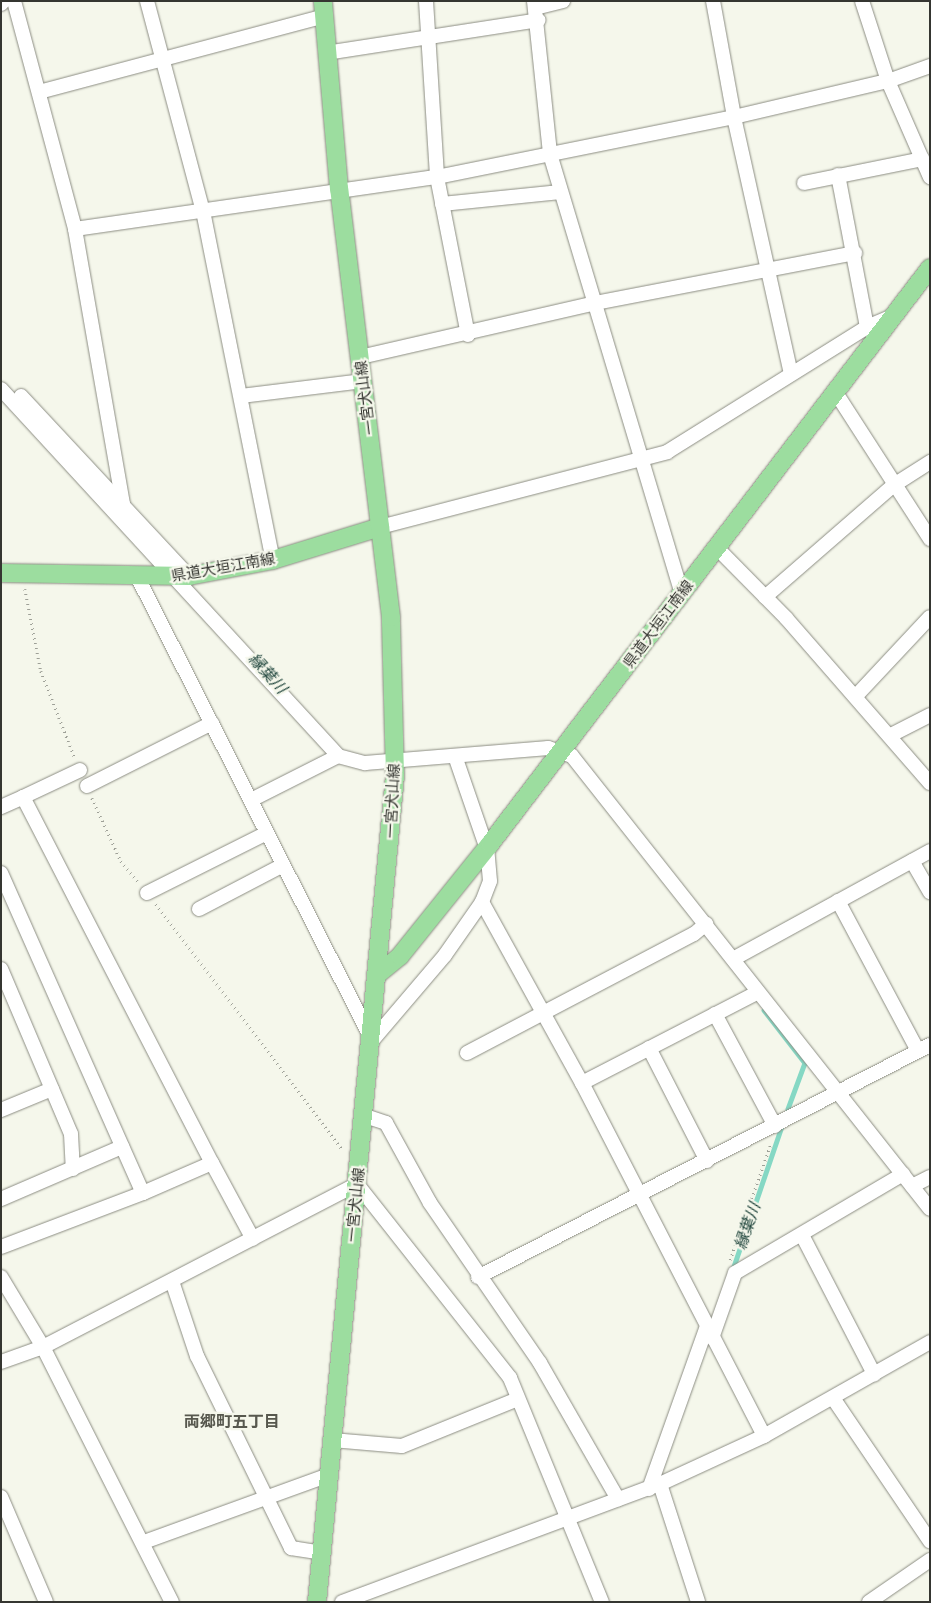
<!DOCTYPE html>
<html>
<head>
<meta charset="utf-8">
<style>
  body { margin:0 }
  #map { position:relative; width:931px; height:1603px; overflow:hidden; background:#f5f7eb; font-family:"PT Sans","Noto Sans JP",sans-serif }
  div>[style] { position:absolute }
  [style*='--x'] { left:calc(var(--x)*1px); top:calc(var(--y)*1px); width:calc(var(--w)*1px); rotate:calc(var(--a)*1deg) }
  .stream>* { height:4.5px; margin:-2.25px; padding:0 2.25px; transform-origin:2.25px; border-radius:2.25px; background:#85d8c4 }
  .path>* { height:2.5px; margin-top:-1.25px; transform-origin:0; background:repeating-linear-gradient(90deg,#9ea097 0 1px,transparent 0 5px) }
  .roads { filter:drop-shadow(0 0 1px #8c8d83) drop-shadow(0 0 1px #8c8d83) }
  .minor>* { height:14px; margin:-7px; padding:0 7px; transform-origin:7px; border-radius:7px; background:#fff }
  .major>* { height:18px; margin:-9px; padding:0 9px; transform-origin:9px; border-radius:9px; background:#9cdd9f }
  span { translate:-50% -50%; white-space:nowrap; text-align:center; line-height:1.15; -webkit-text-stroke:4.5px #f5f7eb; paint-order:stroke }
  .street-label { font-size:15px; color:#353631 }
  .water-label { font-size:16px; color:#1d433a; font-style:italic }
  .neighbourhood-label { font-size:16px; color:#57584e; font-weight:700 }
  .frame { position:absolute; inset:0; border:2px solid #353631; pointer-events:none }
</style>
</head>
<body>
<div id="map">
  <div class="stream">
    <div style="--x:764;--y:1010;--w:67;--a:52.3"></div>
    <div style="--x:805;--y:1063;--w:49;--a:110.3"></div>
    <div style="--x:732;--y:1271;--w:151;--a:-71.1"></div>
  </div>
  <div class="path">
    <div style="--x:25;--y:589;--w:84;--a:79"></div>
    <div style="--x:41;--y:671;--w:93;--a:68.7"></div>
    <div style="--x:92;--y:798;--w:69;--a:65.3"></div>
    <div style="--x:121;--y:861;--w:27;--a:51"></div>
    <div style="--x:156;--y:904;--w:309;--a:52.8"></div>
    <div style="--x:730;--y:1260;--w:124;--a:-70.7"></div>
  </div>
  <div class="roads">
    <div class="minor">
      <div style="--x:14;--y:1;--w:236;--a:75"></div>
      <div style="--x:75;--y:229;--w:279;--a:80.1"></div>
      <div style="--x:123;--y:504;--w:11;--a:135"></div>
      <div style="--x:147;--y:1;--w:217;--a:75.1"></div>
      <div style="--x:203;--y:211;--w:356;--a:78.7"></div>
      <div style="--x:426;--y:1;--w:176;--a:86.4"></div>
      <div style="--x:437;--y:177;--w:161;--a:78.9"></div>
      <div style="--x:534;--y:1;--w:154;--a:84"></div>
      <div style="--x:550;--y:154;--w:458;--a:73.3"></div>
      <div style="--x:713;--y:1;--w:118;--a:79.7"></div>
      <div style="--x:734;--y:117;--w:263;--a:77.5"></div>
      <div style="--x:862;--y:1;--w:84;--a:72"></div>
      <div style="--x:888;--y:81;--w:105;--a:66.4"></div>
      <div style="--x:1;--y:4;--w:4;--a:-45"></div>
      <div style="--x:535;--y:8;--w:29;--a:-14"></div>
      <div style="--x:326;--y:53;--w:215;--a:-8.8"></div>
      <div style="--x:39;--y:92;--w:295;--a:-14.9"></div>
      <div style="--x:838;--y:175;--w:155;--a:79.2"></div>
      <div style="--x:804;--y:183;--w:121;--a:-11.4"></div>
      <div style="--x:442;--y:204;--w:119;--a:-5.8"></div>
      <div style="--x:75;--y:229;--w:366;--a:-8.2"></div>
      <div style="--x:437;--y:177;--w:303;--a:-11.4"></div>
      <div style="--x:734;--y:117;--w:158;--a:-13.2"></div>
      <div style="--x:888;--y:81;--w:45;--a:-19.7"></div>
      <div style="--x:360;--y:357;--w:241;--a:-12.9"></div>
      <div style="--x:595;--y:303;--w:265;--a:-10.9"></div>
      <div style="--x:1;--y:389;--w:498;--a:47.4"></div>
      <div style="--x:338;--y:756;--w:28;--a:15"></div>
      <div style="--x:365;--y:763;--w:184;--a:-4.7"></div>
      <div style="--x:548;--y:748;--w:25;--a:18"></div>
      <div style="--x:572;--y:756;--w:577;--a:51.68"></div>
      <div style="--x:836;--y:393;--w:174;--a:57.2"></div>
      <div style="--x:21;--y:396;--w:246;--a:47"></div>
      <div style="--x:241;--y:396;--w:123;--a:-7"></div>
      <div style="--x:380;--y:527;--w:297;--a:-14.6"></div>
      <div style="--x:667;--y:452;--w:236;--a:-32"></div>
      <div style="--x:867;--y:327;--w:28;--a:-23"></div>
      <div style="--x:716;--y:547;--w:100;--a:45.4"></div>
      <div style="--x:786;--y:618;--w:219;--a:48.9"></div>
      <div style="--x:138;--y:578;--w:516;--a:63.14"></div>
      <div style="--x:765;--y:597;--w:171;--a:-41"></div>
      <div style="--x:894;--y:485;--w:43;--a:-32.6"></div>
      <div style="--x:856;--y:696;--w:108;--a:-46.9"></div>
      <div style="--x:891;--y:735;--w:44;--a:-27.1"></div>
      <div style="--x:87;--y:786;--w:140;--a:-26.7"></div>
      <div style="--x:23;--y:797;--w:63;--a:-25.3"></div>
      <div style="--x:251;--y:800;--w:97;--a:-26.8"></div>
      <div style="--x:1;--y:807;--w:24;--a:-24"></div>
      <div style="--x:23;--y:797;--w:412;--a:62.7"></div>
      <div style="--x:912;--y:861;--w:36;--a:60"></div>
      <div style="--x:1;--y:873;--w:350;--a:66.1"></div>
      <div style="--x:147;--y:893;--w:134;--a:-26.6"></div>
      <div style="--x:838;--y:901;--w:170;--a:61.9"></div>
      <div style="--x:482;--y:902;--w:207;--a:61.1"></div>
      <div style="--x:582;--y:1083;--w:397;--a:62.7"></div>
      <div style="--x:199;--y:909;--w:95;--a:-27.6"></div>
      <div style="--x:733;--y:959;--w:225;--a:-28.7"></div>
      <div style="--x:1;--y:969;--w:179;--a:67"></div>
      <div style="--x:71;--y:1134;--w:35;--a:87"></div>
      <div style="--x:715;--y:1014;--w:127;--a:61.8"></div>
      <div style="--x:371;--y:1042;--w:114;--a:-49.6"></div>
      <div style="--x:445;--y:955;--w:65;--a:-55.1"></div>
      <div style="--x:482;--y:902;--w:22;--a:-69"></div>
      <div style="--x:490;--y:881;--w:32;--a:-95"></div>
      <div style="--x:487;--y:849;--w:98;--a:-109"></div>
      <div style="--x:649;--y:1048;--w:127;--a:62.8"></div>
      <div style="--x:467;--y:1053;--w:256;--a:-27.7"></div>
      <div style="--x:694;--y:934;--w:16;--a:-40"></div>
      <div style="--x:582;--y:1083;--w:198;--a:-27.3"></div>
      <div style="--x:1;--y:1110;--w:55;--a:-22.4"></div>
      <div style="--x:365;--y:1116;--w:22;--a:18"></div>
      <div style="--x:386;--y:1123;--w:91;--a:61.2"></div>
      <div style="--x:430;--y:1203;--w:194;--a:55.5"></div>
      <div style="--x:540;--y:1363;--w:157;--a:60.2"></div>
      <div style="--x:912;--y:1186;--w:20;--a:-27"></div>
      <div style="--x:1;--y:1199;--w:132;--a:-23.3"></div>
      <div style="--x:802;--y:1235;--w:157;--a:62.6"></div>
      <div style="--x:1;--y:1247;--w:152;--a:-20.8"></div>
      <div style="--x:143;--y:1193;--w:75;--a:-23.5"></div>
      <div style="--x:212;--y:1163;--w:86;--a:61.7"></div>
      <div style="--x:1;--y:1277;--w:82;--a:59"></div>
      <div style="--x:43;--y:1347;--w:286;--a:63.2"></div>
      <div style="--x:478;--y:1277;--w:508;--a:-27.17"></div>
      <div style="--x:172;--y:1281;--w:79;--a:71.6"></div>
      <div style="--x:197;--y:1356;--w:214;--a:63.9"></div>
      <div style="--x:291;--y:1548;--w:30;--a:9"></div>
      <div style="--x:712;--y:1338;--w:69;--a:-70.5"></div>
      <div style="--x:735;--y:1273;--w:195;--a:-30.5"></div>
      <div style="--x:1;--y:1362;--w:45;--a:-19.7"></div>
      <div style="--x:43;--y:1347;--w:354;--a:-27.4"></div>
      <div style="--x:357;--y:1184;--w:247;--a:51.7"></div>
      <div style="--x:510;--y:1378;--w:242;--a:67.7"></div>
      <div style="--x:833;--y:1398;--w:173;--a:55.9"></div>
      <div style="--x:332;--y:1440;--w:70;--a:4.9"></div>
      <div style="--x:402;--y:1446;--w:125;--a:-22.1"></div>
      <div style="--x:660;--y:1484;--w:124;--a:72.1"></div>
      <div style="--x:649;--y:1489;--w:170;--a:-70.4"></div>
      <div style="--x:1;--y:1497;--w:114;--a:66.8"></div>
      <div style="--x:144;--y:1542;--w:197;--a:-19.9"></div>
      <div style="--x:342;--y:1602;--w:339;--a:-20.4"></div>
      <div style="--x:660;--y:1484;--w:115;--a:-24.8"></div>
      <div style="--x:764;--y:1436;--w:191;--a:-29.5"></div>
      <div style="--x:869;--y:1602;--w:74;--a:-34.5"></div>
    </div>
    <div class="major">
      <div style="--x:1;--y:573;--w:188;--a:0.9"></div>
      <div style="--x:189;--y:576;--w:86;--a:-10.8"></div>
      <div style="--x:273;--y:560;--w:112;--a:-17.1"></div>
      <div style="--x:378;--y:974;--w:28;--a:-39"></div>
      <div style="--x:400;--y:956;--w:144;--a:-51.2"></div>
      <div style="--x:490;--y:844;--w:725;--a:-52.62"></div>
      <div style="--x:317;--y:1602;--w:831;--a:-84.61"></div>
      <div style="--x:395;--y:775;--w:158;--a:-91.5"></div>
      <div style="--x:391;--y:617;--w:431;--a:-96.9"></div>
      <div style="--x:339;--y:189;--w:189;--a:-94.9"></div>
    </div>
  </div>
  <div class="street-label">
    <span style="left:365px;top:398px;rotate:-97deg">一宮犬山線</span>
    <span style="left:223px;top:567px;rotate:-10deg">県道大垣江南線</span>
    <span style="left:658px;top:624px;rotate:-53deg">県道大垣江南線</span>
    <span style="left:392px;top:801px;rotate:-87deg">一宮犬山線</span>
    <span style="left:355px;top:1205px;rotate:-84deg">一宮犬山線</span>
  </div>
  <div class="water-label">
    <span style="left:268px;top:673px;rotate:48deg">縁葉川</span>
    <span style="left:747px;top:1226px;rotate:-71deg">縁葉川</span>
  </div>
  <div class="neighbourhood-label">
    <span style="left:232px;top:1421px">両郷町五丁目</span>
  </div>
  <div class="frame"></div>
</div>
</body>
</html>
